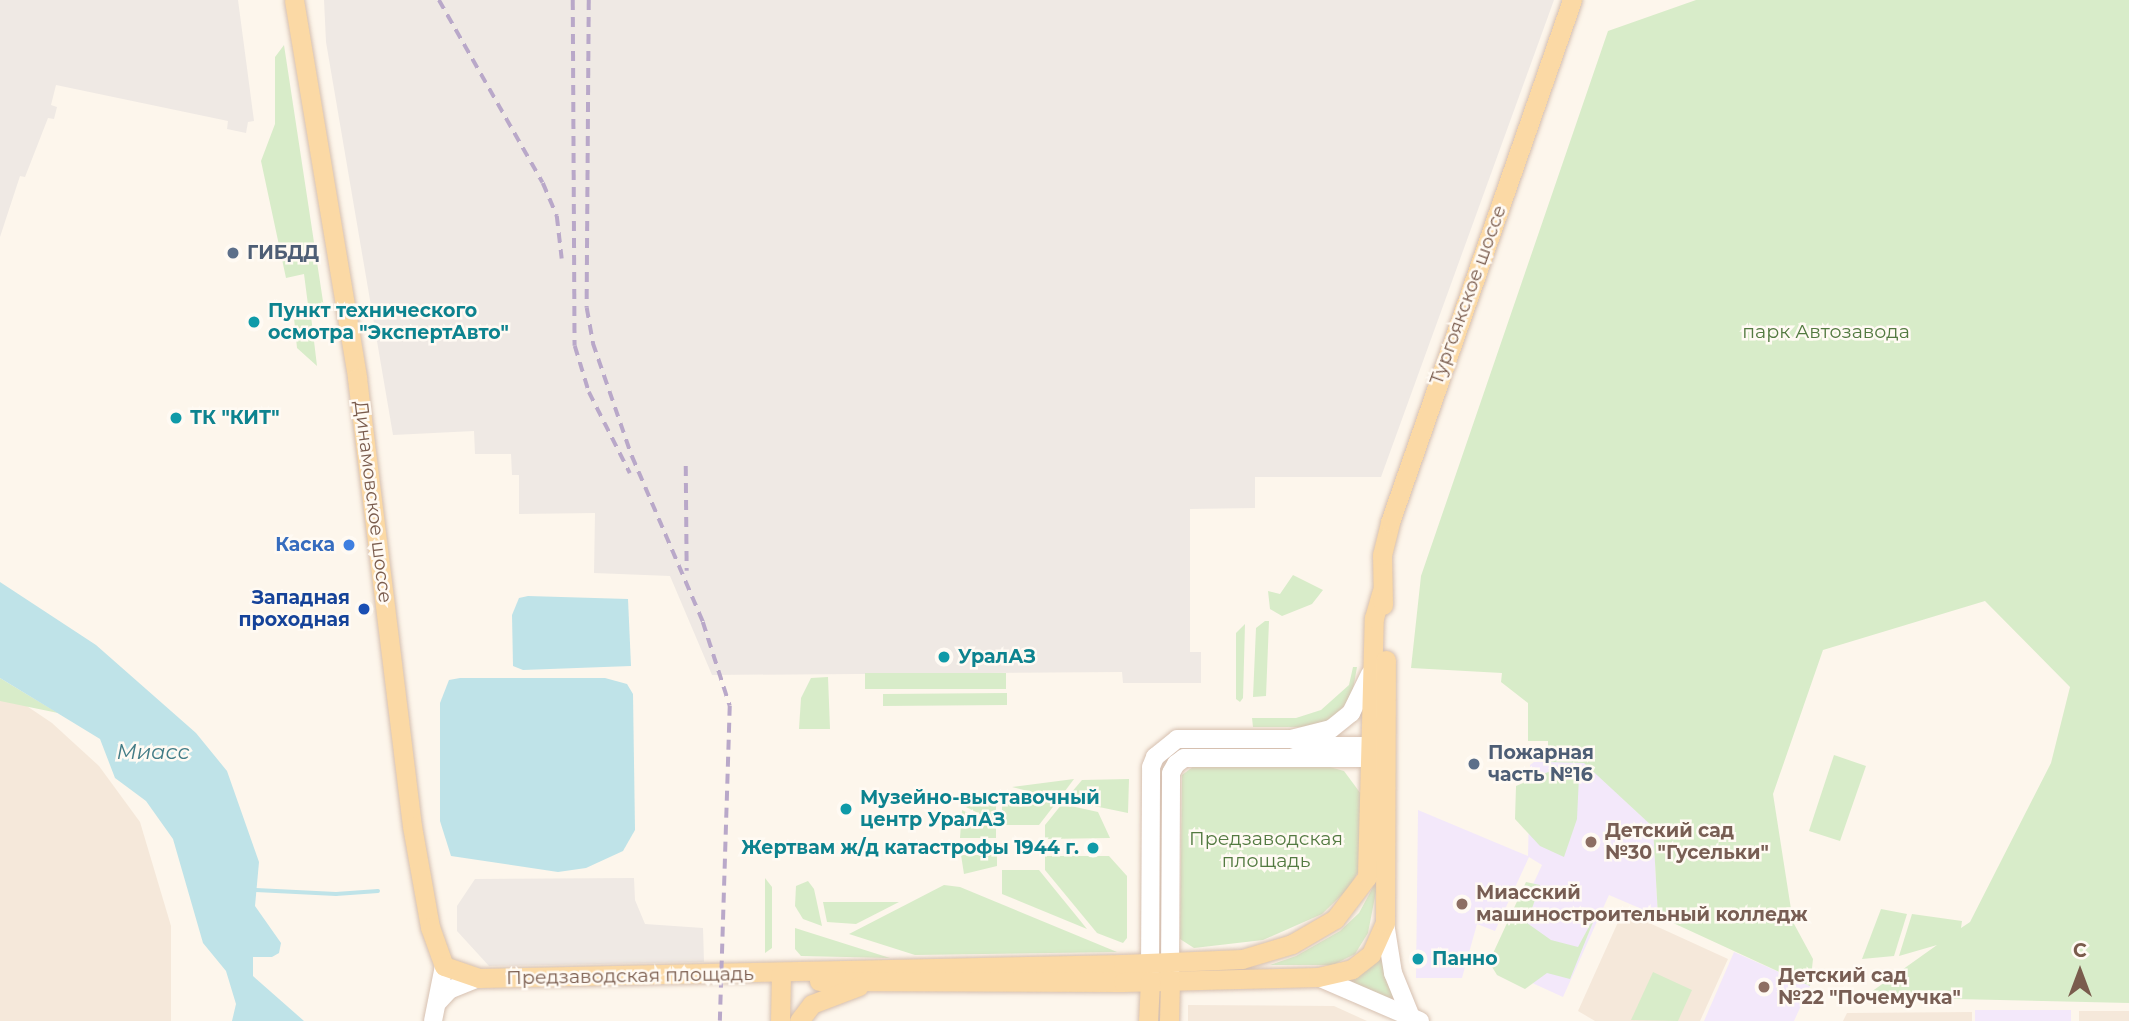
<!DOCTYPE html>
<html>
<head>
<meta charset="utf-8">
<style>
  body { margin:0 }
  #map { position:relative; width:2129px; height:1021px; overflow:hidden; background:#fdf6ec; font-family:Montserrat,sans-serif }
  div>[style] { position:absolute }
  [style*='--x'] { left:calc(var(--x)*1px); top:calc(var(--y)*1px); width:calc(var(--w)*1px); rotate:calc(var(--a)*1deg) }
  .residential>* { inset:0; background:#f5e8da }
  .industrial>* { inset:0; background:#efe9e4 }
  .education>* { inset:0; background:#f3e8fa }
  .green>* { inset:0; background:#d8ecc9 }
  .water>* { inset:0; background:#bfe3e8 }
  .stream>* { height:3.5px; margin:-1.75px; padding:0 1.75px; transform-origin:1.75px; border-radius:1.75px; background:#bfe3e8 }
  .roads { filter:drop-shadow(0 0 2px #d6c0b0) drop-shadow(0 0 2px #d6c0b0) }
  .secondary>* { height:18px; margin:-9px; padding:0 9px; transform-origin:9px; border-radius:9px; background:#fff }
  .primary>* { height:19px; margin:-9.5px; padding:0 9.5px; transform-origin:9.5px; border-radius:9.5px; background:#fbd9a5 }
  .rail>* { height:3.5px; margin-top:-1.75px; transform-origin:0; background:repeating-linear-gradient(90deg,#b9a8c9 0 10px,transparent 0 17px) }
  .dots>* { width:19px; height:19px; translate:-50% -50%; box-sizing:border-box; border:4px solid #fffaf3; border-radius:50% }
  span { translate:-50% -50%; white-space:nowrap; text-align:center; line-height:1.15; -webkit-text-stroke:5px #fffaf3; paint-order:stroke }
  .service-label { font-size:19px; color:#4e5e75; font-weight:700 }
  .left { translate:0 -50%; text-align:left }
  .street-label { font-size:19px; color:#7a5c4d }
  .culture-label { font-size:19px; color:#0d838f; font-weight:700 }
  .right { translate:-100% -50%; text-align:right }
  .park-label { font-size:19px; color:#537a41 }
  .shop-label { font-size:19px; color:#366cbe; font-weight:700 }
  .transit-label { font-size:19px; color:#164399; font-weight:700 }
  .education-label { font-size:19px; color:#785e54; font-weight:700 }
  .water-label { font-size:21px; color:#437c86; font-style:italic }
  .north { position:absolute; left:2045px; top:937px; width:70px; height:70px; -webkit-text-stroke:5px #fffaf3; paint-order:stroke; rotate:0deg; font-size:19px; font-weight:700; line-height:28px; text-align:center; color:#7a5c4d }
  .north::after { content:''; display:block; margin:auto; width:24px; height:32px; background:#7a5c4d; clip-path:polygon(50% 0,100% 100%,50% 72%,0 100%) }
</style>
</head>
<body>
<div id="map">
  <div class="residential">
    <div style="clip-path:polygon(0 688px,52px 723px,99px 766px,140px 822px,171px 926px,171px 1021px,0 1021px)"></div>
    <div style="clip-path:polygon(1623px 911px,1728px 959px,1700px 1021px,1595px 1021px,1578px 1011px)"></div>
    <div style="clip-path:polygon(1188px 1005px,1334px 1006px,1367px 1021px,1188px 1021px)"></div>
    <div style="clip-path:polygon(2079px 1011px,2129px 1011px,2129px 1021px,2079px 1021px)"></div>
    <div style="clip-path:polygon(1972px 1012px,1972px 1021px,1843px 1021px,1847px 1013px)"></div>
  </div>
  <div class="industrial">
    <div style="clip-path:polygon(0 0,238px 0,254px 121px,248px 122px,246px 133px,227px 129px,228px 121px,56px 85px,51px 105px,57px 107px,54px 119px,48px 118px,25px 177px,20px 176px,0 237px)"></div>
    <div style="clip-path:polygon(324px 0,1554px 0,1381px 477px,1255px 477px,1255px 508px,1190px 509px,1190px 652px,1201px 652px,1201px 683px,1123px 683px,1122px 672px,712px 675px,670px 576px,594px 573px,595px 513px,519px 514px,519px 475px,512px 475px,511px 454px,475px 454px,474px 431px,393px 435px,326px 42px)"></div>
    <div style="clip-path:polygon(634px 878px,635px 900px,645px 924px,703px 928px,704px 962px,489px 966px,457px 931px,457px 906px,475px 879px)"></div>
  </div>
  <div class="education">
    <div style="clip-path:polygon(1534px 762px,1584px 762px,1653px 827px,1658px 916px,1609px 895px,1563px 997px,1495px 966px,1542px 865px,1529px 857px,1495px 931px,1477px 924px,1462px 978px,1416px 978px,1418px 810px,1528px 856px,1530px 765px)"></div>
    <div style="clip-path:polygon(1734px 952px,1810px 986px,1794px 1021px,1704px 1021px)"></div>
    <div style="clip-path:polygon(1975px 1010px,2071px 1010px,2071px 1021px,1975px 1021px)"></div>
  </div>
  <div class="green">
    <div style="clip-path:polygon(1696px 0,2129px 0,2129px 1003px,1864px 997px,1937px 945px,1899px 956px,1912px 914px,1962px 921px,1961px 928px,1970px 922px,2051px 763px,2070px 687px,1985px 601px,1823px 650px,1773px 794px,1793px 922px,1813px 959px,1810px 986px,1658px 916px,1653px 827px,1584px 763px,1548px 762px,1548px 741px,1528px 741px,1528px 703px,1501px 682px,1502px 673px,1411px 668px,1421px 576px,1608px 31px)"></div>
    <div style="clip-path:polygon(284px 45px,324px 308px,311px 316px,317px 366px,297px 348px,293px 308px,308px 305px,304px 274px,286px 278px,261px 161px,275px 124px,275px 57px)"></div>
    <div style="clip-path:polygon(1293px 575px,1323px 590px,1312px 604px,1282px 616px,1270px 609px,1268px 591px,1280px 594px)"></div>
    <div style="clip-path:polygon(1265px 621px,1269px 621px,1266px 696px,1253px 697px,1256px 628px)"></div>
    <div style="clip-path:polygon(1245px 624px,1243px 698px,1240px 702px,1236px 699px,1236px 633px)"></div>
    <div style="clip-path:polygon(1353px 667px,1357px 667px,1352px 695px,1332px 721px,1317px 727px,1253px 727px,1252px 718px,1296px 718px,1321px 710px,1349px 685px)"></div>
    <div style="clip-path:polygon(865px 673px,1006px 673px,1006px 689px,865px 689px)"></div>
    <div style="clip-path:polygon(828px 677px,830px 729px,799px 729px,801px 698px,811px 678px)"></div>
    <div style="clip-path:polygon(0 678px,18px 689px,58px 713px,0 701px)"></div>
    <div style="clip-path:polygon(1007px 693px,1007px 705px,883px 706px,883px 694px)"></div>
    <div style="clip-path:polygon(1834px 755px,1866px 766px,1840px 841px,1809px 831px)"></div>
    <div style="clip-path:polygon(1194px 766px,1330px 767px,1344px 771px,1361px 794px,1358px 872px,1349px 888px,1322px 914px,1263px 940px,1194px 948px,1180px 939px,1182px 775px)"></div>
    <div style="clip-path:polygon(1562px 766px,1579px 776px,1577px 819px,1564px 857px,1540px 846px,1515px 819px,1516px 786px)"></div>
    <div style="clip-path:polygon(1074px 779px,1059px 799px,1012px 787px)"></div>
    <div style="clip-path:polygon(1129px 779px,1128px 813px,1065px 800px,1082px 780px)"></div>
    <div style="clip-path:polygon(996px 791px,996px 822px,966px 807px,983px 794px)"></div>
    <div style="clip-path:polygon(1002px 791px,1056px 803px,1039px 825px,1002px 825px)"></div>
    <div style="clip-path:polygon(1062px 804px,1098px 812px,1110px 838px,1045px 839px,1045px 825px)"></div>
    <div style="clip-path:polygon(962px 810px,996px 827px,996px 838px,960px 838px)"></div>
    <div style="clip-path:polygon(961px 855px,997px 855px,997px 866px,964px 874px)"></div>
    <div style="clip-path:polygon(1045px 856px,1109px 856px,1127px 876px,1127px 938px,1123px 943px,1097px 933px,1045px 870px)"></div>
    <div style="clip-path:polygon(1002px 870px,1039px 870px,1087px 929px,1002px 894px)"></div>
    <div style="clip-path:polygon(1379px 876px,1368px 933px,1355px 954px,1333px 965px,1270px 965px,1296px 956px,1340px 931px,1359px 913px)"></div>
    <div style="clip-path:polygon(765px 878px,772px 887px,772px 948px,765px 953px)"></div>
    <div style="clip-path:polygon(808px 881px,814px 889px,822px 926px,803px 919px,795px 906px,796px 886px)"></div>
    <div style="clip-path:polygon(1526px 882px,1540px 885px,1527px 923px,1551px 940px,1578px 947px,1598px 910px,1570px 979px,1547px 973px,1525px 989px,1497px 975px,1489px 962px)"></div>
    <div style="clip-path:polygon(944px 885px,960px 887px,1117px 952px,915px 955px,849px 934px)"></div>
    <div style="clip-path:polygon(823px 902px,899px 902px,856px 924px,827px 922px)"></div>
    <div style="clip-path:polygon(1881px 909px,1907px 914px,1894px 956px,1862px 959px)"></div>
    <div style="clip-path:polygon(795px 928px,890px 958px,801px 956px,795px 949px)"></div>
    <div style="clip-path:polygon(1386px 943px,1402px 1009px,1342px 984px,1369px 969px)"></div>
    <div style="clip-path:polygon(1653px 972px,1692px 990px,1678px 1021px,1631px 1020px)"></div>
  </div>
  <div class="water">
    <div style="clip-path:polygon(0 582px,96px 645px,196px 733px,227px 771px,259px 862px,255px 906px,281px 943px,279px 953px,272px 957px,253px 957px,253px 976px,304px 1021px,232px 1021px,236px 1004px,226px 971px,203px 943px,173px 839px,146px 801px,115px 778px,100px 739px,0 678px)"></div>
    <div style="clip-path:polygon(528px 596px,628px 599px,631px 666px,523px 670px,513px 666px,512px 615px,519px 598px)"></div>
    <div style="clip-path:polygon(460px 678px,605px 678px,627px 684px,633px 694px,635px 830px,623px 851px,586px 868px,558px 872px,451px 856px,440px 821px,440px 703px,449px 680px)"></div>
  </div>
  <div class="stream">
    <div style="--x:256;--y:890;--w:80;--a:2.9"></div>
    <div style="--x:336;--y:894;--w:42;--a:-4.1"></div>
  </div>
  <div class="roads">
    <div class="secondary">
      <div style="--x:1291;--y:739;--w:23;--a:18"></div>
      <div style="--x:1313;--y:746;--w:72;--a:0"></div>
      <div style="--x:1385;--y:923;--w:51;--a:80.9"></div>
      <div style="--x:1393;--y:973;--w:48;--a:67.8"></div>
      <div style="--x:1150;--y:975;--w:208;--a:-89.7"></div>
      <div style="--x:1151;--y:767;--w:11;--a:-68"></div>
      <div style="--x:1155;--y:757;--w:28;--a:-39"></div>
      <div style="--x:1177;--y:739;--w:114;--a:0"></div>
      <div style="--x:1291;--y:739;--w:41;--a:-14"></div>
      <div style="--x:1331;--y:729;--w:26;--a:-39"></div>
      <div style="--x:1351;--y:713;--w:43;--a:-64"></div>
      <div style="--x:1170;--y:977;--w:204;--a:-89.7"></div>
      <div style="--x:1171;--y:773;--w:10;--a:-61"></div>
      <div style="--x:1176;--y:764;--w:10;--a:-37"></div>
      <div style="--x:1184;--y:758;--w:199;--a:0"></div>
      <div style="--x:1318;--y:977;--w:111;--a:23.3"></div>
      <div style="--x:437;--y:1003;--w:18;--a:-47"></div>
      <div style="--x:449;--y:990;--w:32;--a:-22"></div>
      <div style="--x:433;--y:1021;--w:56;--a:-78.7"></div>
    </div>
    <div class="primary">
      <div style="--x:294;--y:0;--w:383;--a:80.5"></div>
      <div style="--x:357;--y:378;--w:451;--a:83"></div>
      <div style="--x:412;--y:826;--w:103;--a:79.9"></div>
      <div style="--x:430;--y:927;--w:41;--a:70.3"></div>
      <div style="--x:444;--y:966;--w:37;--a:19"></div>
      <div style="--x:479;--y:978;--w:644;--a:-1.25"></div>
      <div style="--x:1123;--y:964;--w:119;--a:-2.4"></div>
      <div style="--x:1242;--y:959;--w:52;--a:-16.7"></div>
      <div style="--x:1292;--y:944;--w:50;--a:-30.2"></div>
      <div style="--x:1335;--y:919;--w:53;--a:-52.7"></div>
      <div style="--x:1367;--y:877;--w:259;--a:-88.5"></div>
      <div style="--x:1374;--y:618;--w:26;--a:-74"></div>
      <div style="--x:1383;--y:605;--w:50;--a:-91.1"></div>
      <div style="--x:1382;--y:555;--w:34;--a:-76"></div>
      <div style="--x:1390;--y:522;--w:553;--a:-70.78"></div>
      <div style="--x:819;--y:981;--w:304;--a:0.2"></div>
      <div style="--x:1123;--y:982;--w:195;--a:-1.5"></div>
      <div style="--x:1318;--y:977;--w:35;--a:-13"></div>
      <div style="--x:1352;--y:969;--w:24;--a:-38"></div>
      <div style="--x:1371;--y:954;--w:34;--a:-66"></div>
      <div style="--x:1385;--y:923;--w:263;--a:-89.8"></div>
      <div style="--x:780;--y:1021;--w:48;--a:-88.8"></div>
      <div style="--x:799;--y:1021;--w:21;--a:-53"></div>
      <div style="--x:812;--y:1004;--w:50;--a:-21"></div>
      <div style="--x:1148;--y:1021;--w:40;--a:-87.1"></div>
      <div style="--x:1169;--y:1021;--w:41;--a:-88.6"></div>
    </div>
  </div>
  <div class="rail">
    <div style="--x:439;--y:0;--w:210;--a:60.4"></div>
    <div style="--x:543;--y:183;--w:36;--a:67"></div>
    <div style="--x:557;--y:216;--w:43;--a:83.4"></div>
    <div style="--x:573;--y:0;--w:346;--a:89.7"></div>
    <div style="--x:575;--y:346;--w:48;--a:73.1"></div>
    <div style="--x:589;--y:392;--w:91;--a:63.2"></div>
    <div style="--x:589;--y:0;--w:308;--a:90.4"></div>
    <div style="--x:587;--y:308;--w:36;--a:80"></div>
    <div style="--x:593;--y:343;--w:120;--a:71"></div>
    <div style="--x:632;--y:456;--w:181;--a:66.8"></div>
    <div style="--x:703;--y:622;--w:88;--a:72.2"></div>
    <div style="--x:730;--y:706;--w:315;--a:91.8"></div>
    <div style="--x:686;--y:466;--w:105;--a:89.5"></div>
  </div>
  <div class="dots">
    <div style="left:233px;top:253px;background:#5c6f8a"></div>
    <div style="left:254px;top:322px;background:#0f9aa8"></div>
    <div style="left:176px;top:418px;background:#0f9aa8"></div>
    <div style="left:349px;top:545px;background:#3f7fe0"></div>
    <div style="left:364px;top:609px;background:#1a4fb4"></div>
    <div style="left:944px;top:657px;background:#0f9aa8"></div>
    <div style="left:1474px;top:764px;background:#5c6f8a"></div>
    <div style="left:846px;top:809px;background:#0f9aa8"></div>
    <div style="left:1591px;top:842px;background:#8d6e63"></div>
    <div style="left:1093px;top:848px;background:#0f9aa8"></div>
    <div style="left:1462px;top:904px;background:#8d6e63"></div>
    <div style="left:1418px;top:959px;background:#0f9aa8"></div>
    <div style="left:1764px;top:987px;background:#8d6e63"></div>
  </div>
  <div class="service-label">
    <span class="left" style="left:247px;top:253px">ГИБДД</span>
    <span class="left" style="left:1488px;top:764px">Пожарная<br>часть №16</span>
  </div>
  <div class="street-label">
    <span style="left:1468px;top:295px;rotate:-70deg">Тургоякское шоссе</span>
    <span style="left:373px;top:502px;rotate:83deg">Динамовское шоссе</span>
    <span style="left:630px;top:976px;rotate:-1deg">Предзаводская площадь</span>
  </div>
  <div class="culture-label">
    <span class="left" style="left:268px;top:322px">Пункт технического<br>осмотра "ЭкспертАвто"</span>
    <span class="left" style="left:190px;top:418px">ТК "КИТ"</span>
    <span class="left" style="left:958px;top:657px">УралАЗ</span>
    <span class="left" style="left:860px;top:809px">Музейно-выставочный<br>центр УралАЗ</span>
    <span class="right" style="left:1079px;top:848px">Жертвам ж/д катастрофы 1944 г.</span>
    <span class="left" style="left:1432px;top:959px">Панно</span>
  </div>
  <div class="park-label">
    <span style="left:1826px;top:332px">парк Автозавода</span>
    <span style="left:1266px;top:850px">Предзаводская<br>площадь</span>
  </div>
  <div class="shop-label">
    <span class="right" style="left:335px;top:545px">Каска</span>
  </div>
  <div class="transit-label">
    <span class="right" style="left:350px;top:609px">Западная<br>проходная</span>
  </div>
  <div class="education-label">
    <span class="left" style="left:1605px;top:842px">Детский сад<br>№30 "Гусельки"</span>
    <span class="left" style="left:1476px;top:904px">Миасский<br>машиностроительный колледж</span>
    <span class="left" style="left:1778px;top:987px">Детский сад<br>№22 "Почемучка"</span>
  </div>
  <div class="water-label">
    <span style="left:153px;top:752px">Миасс</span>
  </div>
  <div class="north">С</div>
</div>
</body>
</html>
